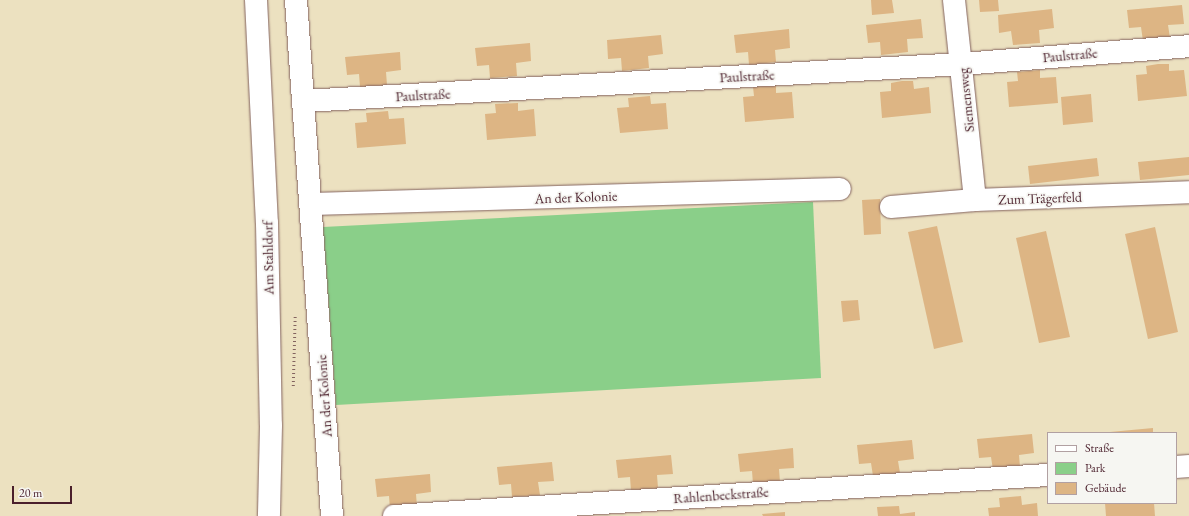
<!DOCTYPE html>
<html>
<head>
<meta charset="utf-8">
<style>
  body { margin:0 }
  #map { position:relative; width:1189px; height:516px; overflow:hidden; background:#ece1c0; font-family:"EB Garamond",serif }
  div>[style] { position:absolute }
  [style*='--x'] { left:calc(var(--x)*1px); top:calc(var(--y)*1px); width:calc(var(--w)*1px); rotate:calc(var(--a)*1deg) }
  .green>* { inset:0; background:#8acf89 }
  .building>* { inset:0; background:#ddb584 }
  .path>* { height:2.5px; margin-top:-1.25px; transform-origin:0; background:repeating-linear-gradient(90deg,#83635f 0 1px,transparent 0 4px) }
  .roads { filter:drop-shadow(0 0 1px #83635f) drop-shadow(0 0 1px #83635f) }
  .street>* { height:22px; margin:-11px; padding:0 11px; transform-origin:11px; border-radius:11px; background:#fff }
  .secondary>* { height:22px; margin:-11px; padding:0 11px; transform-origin:11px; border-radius:11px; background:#fff }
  span { translate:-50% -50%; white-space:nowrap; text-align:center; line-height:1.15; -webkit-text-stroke:3.5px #f6f6f2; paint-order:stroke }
  .street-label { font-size:14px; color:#4a1f2b }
  .legend { position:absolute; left:1047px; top:432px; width:130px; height:72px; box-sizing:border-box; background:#f6f6f2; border:1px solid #b1a0a2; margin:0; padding:5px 7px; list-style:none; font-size:12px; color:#4a1f2b }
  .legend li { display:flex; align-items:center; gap:8px; height:20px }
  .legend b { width:20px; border:1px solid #b1a0a2 }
  .scale { position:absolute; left:12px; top:486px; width:60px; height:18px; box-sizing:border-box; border:2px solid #4a1f2b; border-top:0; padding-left:5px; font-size:12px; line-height:14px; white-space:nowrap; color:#4a1f2b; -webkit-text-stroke:3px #f6f6f2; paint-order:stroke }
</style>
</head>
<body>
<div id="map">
  <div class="green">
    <div style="clip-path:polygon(813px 202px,821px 378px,336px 405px,323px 227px)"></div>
  </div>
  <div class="building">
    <div style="clip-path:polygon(871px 0,892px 0,894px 13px,872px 15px)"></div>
    <div style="clip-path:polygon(979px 0,998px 0,999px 11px,980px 12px)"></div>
    <div style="clip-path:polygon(1182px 5px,1184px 24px,1168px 25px,1170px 38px,1143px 41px,1141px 27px,1129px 28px,1127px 10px)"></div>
    <div style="clip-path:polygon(1052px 9px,1054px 28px,1039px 30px,1040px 43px,1013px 45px,1011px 31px,999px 33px,998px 15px)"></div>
    <div style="clip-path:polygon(921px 19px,923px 38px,907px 39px,908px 52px,881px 55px,880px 42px,868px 43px,866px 25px)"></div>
    <div style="clip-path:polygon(789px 29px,790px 48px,775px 50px,776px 62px,749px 65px,748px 52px,736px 53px,734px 35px)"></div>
    <div style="clip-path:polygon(661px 35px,663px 54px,648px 56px,649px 68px,622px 71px,621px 58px,608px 59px,607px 40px)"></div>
    <div style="clip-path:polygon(530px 43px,531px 61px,516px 63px,517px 76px,490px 78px,489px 65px,477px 66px,475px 48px)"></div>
    <div style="clip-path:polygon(400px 52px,401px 70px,386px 72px,387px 85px,360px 87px,359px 74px,347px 75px,345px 57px)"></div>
    <div style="clip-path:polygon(1158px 64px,1169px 64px,1169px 71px,1184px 70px,1187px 96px,1138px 101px,1136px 75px,1147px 74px,1146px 66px)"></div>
    <div style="clip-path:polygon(1040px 70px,1040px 78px,1056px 77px,1058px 103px,1009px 107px,1007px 82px,1018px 81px,1017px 72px)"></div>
    <div style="clip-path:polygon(902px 81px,913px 81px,914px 89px,929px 87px,931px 113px,882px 118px,880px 92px,891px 91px,891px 83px)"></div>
    <div style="clip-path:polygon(776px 85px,776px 93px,792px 92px,794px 118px,745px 122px,743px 97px,754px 96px,753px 87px)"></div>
    <div style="clip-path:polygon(1091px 94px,1093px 122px,1063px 125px,1061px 97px)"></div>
    <div style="clip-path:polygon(650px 96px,651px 104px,666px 103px,668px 129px,620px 133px,617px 108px,629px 107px,628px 98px)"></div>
    <div style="clip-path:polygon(518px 103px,518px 111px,534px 109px,536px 136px,487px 140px,485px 114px,496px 113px,495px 104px)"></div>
    <div style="clip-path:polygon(388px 111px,389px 119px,404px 118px,406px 144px,357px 148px,355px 123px,367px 122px,366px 113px)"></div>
    <div style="clip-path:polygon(1189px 157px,1189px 175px,1140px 180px,1138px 162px)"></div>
    <div style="clip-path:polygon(1097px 158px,1099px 176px,1030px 184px,1028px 166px)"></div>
    <div style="clip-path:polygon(880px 199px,881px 234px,864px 235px,862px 200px)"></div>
    <div style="clip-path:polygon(937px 226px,963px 342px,934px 349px,908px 232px)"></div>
    <div style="clip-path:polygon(1155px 227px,1178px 332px,1148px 339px,1125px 234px)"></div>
    <div style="clip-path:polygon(1046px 231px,1070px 337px,1039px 343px,1016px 238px)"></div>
    <div style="clip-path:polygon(858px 300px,860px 320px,843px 322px,841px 301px)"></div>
    <div style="clip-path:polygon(1153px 428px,1153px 433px,1110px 433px,1110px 432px)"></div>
    <div style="clip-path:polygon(1032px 434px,1034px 453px,1019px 455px,1020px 467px,993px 470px,991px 457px,979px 458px,977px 439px)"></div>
    <div style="clip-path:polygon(912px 440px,914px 459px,898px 461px,900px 473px,873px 476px,871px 463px,859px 464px,857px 445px)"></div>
    <div style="clip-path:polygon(793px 448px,794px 468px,779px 469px,780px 482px,753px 484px,752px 471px,740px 472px,738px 454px)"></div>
    <div style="clip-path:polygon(671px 455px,673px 474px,657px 475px,658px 488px,631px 491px,630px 477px,618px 478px,616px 460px)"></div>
    <div style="clip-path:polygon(552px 462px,554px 481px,538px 482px,540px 495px,512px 497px,511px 484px,499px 485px,497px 467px)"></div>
    <div style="clip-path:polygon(430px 474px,431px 492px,416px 494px,417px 507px,390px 509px,389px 496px,377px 497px,375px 479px)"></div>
    <div style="clip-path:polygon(1021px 496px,1022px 505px,1037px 503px,1038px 516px,989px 516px,988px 508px,1000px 507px,999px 498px)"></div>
    <div style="clip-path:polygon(1105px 503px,1154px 503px,1155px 516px,1106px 516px)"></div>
    <div style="clip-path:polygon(899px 506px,900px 514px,915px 512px,915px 516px,878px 516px,877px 507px)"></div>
    <div style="clip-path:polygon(785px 512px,785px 516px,763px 516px,762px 514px)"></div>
  </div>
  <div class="path">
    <div style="--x:293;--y:386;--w:71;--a:-88.4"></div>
  </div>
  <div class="roads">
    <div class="street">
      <div style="--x:296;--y:0;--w:517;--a:86.01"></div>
      <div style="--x:954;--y:0;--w:201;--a:84"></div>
      <div style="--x:304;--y:101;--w:659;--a:-3.22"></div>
      <div style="--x:962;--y:64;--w:228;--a:-4.5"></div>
      <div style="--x:312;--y:204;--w:528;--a:-1.63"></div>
      <div style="--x:891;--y:207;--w:84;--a:-4.8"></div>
      <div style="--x:975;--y:200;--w:214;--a:-2.1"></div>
      <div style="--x:1176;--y:467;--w:13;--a:-4"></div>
      <div style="--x:394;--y:516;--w:655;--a:-3.59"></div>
    </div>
    <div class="secondary">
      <div style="--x:256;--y:0;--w:223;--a:87.2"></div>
      <div style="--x:267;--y:223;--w:202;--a:88.9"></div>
      <div style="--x:271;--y:425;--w:91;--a:91.3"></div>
    </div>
  </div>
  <div class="street-label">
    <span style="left:1070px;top:55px;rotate:-5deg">Paulstraße</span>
    <span style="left:747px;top:76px;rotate:-3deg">Paulstraße</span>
    <span style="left:423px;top:95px;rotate:-3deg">Paulstraße</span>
    <span style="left:966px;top:100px;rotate:-96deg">Siemensweg</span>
    <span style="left:576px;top:197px;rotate:-2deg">An der Kolonie</span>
    <span style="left:1040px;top:198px;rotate:-2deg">Zum Trägerfeld</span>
    <span style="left:268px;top:258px;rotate:-91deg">Am Stahldorf</span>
    <span style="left:324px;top:396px;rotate:-94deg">An der Kolonie</span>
    <span style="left:721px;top:495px;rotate:-4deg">Rahlenbeckstraße</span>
  </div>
  <ul class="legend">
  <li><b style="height:5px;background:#fff"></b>Straße</li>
  <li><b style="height:11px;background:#8acf89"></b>Park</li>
  <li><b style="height:11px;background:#ddb584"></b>Gebäude</li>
  </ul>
  <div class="scale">20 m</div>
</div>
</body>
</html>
